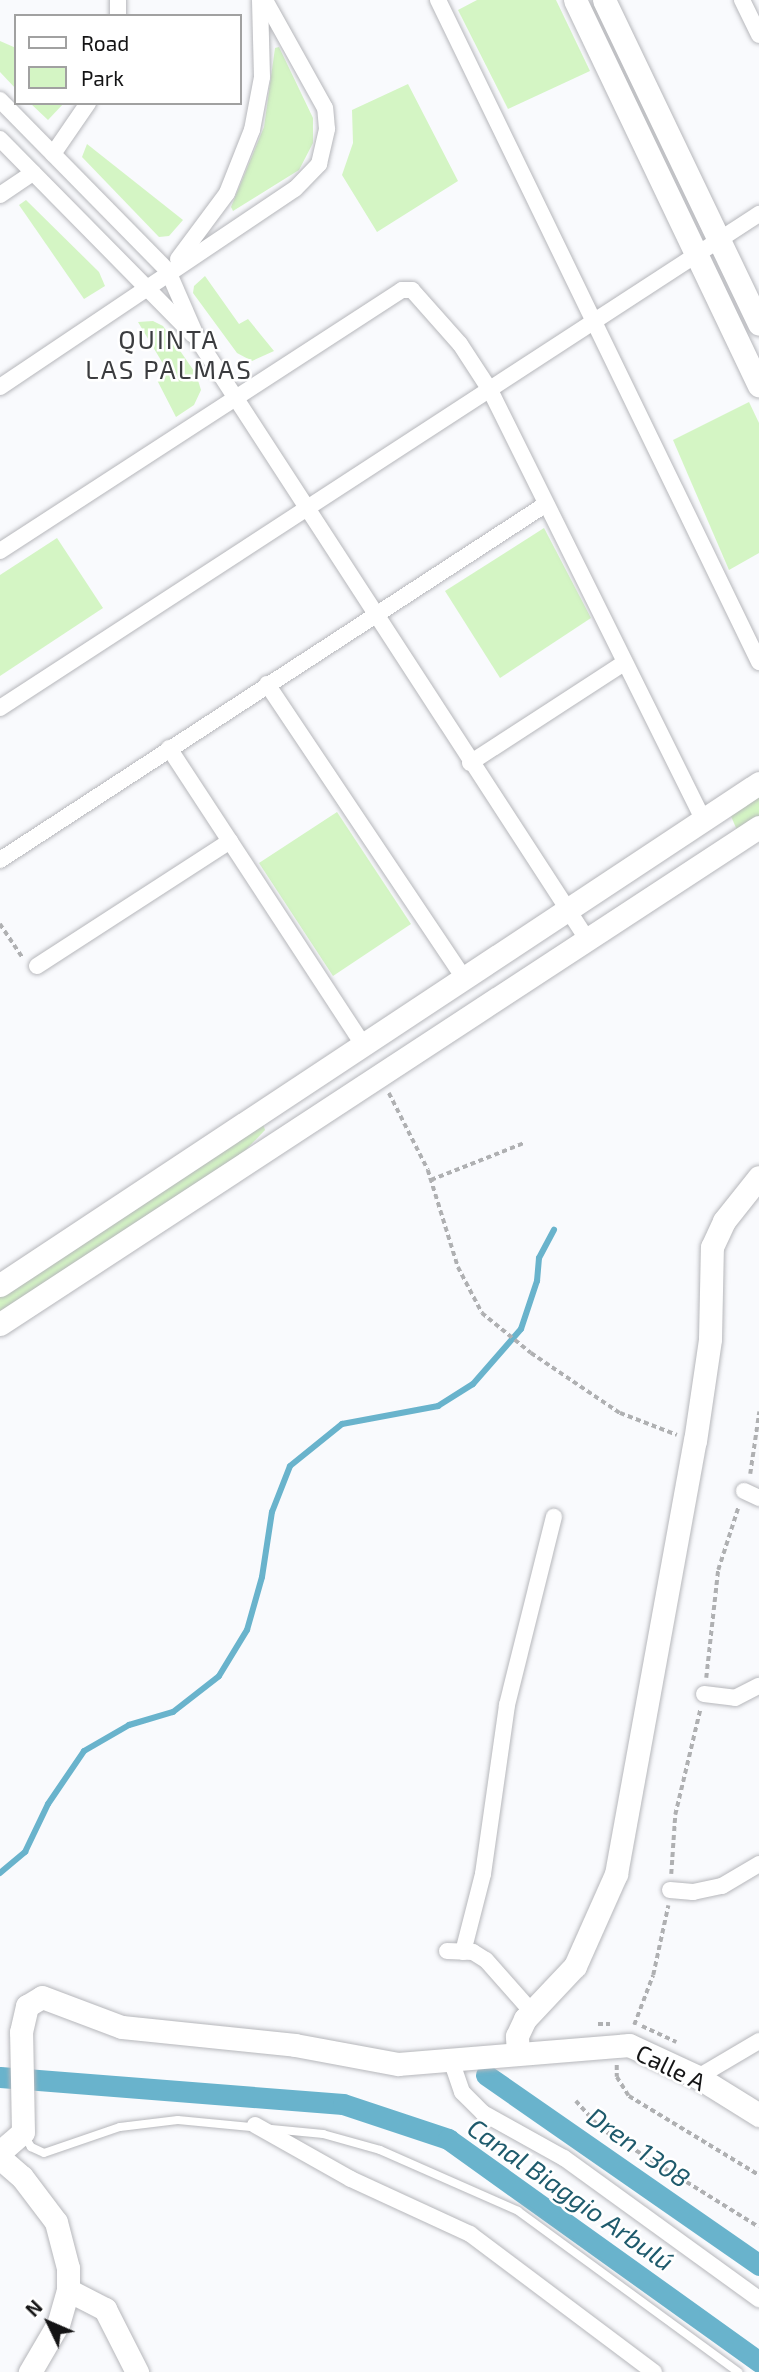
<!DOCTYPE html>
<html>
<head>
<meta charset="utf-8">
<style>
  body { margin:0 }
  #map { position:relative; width:759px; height:2372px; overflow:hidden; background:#f9fafd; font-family:"Exo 2",sans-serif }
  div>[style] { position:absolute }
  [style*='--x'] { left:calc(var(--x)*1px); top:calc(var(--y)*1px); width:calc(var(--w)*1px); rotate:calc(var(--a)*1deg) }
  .green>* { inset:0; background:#d4f5c4 }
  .stream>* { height:6px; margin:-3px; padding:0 3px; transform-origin:3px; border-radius:3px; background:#69b3cc }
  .canal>* { height:21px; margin:-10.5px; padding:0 10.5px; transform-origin:10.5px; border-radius:10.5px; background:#69b3cc }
  .path>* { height:3.5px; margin-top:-1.75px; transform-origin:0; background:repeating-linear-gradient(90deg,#afb0b2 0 5px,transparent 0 8.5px) }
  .roads { filter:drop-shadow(0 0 2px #b6b7bb) drop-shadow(0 0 2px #b6b7bb) }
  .lane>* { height:8px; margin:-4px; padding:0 4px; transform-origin:4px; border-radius:4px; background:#fff }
  .street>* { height:16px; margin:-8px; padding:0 8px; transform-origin:8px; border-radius:8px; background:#fff }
  .secondary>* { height:23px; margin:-11.5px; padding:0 11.5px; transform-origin:11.5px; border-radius:11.5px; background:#fff }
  span { translate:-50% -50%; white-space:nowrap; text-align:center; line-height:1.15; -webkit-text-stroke:5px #fff; paint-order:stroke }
  .street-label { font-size:24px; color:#141415 }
  .neighbourhood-label { font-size:26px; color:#3b3c3f; letter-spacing:2px }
  .water-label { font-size:26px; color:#1e5a6c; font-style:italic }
  .legend { position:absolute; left:14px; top:14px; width:228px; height:91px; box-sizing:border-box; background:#fff; border:2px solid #a1a1a1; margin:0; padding:9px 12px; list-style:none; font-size:21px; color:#141415 }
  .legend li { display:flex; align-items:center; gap:14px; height:35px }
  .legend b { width:35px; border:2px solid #a1a1a1 }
  .north { position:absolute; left:14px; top:2288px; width:70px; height:70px; -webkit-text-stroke:5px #fff; paint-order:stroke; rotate:314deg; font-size:19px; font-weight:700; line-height:28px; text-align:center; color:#141415 }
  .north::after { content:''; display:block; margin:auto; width:24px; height:32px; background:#141415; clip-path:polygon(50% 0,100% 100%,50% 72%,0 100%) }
</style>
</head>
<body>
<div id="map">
  <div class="green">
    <div style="clip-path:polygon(477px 0,556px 0,590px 71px,508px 109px,458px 10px)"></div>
    <div style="clip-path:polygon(0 41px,16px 48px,16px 89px,0 72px)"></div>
    <div style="clip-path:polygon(279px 47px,313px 118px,313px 143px,299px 170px,233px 211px,231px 207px,264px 127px,275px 48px)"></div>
    <div style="clip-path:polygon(408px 84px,458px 181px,377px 232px,342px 175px,353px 143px,352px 110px)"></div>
    <div style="clip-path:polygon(30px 103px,64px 103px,48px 120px)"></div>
    <div style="clip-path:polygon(87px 144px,183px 220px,169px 236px,159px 237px,82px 157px)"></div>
    <div style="clip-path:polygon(26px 200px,99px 272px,105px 286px,84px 299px,19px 205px)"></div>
    <div style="clip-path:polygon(205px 276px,239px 324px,248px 319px,274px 351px,252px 361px,237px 353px,193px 293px,194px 286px)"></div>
    <div style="clip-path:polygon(153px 321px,163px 326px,196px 374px,201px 390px,194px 405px,176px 417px,157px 380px,168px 372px,138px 322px)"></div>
    <div style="clip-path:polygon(749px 402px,759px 423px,759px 553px,729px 570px,673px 440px)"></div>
    <div style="clip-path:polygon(544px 528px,591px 618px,500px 678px,445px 591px)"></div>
    <div style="clip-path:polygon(57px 538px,103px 608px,0 676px,0 575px)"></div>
    <div style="clip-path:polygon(759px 795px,759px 816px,737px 830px,730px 814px)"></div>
    <div style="clip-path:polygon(337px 812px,411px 924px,333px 976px,259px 863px)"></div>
    <div style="clip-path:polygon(263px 1124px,265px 1130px,237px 1159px,0 1316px,0 1293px)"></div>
  </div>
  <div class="stream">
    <div style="--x:0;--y:1873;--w:33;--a:-40"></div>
    <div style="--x:25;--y:1852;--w:53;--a:-64.4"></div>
    <div style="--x:48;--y:1804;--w:64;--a:-55.8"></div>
    <div style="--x:84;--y:1751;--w:52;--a:-30"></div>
    <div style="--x:129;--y:1725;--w:46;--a:-16.5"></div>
    <div style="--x:173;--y:1712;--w:58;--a:-38"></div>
    <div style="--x:219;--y:1676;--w:54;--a:-58.7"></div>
    <div style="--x:247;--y:1630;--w:55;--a:-74.2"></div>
    <div style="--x:262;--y:1577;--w:66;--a:-81.3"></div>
    <div style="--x:272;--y:1512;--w:49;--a:-68.6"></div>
    <div style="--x:290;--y:1466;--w:67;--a:-38.9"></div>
    <div style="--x:342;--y:1424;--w:98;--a:-10.6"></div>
    <div style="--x:438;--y:1406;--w:41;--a:-32.2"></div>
    <div style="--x:473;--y:1384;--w:73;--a:-48.9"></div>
    <div style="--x:521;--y:1329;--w:51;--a:-71.6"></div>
    <div style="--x:537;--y:1281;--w:23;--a:-85"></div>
    <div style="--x:539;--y:1258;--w:32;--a:-62"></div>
  </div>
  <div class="canal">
    <div style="--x:486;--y:2075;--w:333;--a:34.8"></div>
    <div style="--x:0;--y:2077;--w:344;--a:4.5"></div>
    <div style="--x:343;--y:2104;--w:111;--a:18.4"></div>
    <div style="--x:448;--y:2139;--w:383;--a:35.6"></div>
  </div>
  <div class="path">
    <div style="--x:0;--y:924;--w:40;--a:56"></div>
    <div style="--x:389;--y:1093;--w:86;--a:63.1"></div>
    <div style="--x:428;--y:1170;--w:102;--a:72.8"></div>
    <div style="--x:458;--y:1267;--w:52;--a:62.4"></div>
    <div style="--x:482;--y:1313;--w:63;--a:39.2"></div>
    <div style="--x:531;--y:1353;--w:107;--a:34"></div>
    <div style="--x:620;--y:1413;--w:61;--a:21.1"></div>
    <div style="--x:431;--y:1180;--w:100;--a:-21.7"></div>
    <div style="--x:750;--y:1474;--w:63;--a:-81.7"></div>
    <div style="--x:706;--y:1678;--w:109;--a:-83.7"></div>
    <div style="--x:718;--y:1570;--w:65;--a:-72.1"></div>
    <div style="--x:671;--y:1874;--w:59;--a:-86.1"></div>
    <div style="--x:675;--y:1815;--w:108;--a:-76.6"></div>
    <div style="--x:598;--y:2024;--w:12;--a:0"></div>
    <div style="--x:634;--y:2025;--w:53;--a:-69.2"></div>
    <div style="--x:653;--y:1975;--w:71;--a:-77.7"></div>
    <div style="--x:642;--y:2026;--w:38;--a:25"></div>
    <div style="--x:617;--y:2065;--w:12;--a:90"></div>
    <div style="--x:617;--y:2077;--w:22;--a:58"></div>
    <div style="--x:629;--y:2096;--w:152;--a:31.3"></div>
    <div style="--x:576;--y:2101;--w:36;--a:48"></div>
    <div style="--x:600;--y:2128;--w:187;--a:31.9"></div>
  </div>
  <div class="roads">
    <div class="lane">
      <div style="--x:24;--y:2135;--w:14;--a:60"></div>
      <div style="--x:31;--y:2147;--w:14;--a:25"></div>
      <div style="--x:44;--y:2153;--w:80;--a:-18.9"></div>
      <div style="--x:120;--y:2127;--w:58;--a:-6.9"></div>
      <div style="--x:178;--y:2120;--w:146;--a:5.5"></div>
      <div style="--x:323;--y:2134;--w:59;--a:15.7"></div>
      <div style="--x:380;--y:2150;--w:151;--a:23.8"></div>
      <div style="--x:518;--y:2211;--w:273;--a:36.2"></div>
    </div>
    <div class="street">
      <div style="--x:438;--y:0;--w:736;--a:64.13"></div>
      <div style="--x:742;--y:0;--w:39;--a:64"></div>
      <div style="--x:118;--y:16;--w:16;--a:-90"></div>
      <div style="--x:0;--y:100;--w:240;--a:45.5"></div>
      <div style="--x:168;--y:271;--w:75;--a:66.5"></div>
      <div style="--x:198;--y:340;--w:714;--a:57"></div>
      <div style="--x:0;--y:139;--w:275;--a:45.4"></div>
      <div style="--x:53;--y:154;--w:62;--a:-55.5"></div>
      <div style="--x:0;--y:195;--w:40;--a:-34"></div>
      <div style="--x:178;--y:259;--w:82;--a:-53.4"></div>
      <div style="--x:227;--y:193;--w:68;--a:-68.4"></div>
      <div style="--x:252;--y:130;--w:54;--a:-79.3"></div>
      <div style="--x:262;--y:77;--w:77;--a:-91.5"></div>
      <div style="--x:0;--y:387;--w:355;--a:-33.9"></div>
      <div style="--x:295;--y:189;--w:35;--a:-46"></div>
      <div style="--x:319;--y:164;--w:36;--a:-77"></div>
      <div style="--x:327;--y:129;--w:21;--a:-95"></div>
      <div style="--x:325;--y:108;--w:124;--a:-119.1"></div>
      <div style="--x:0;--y:551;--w:479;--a:-33"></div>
      <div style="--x:402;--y:290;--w:10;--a:0"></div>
      <div style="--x:412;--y:290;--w:72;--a:48.4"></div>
      <div style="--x:460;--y:344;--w:55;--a:56.9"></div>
      <div style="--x:490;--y:390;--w:480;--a:63.6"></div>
      <div style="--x:267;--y:684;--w:354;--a:56.2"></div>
      <div style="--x:0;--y:708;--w:906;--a:-33.06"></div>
      <div style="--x:169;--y:748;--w:355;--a:56.8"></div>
      <div style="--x:470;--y:763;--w:184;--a:-33"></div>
      <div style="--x:0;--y:860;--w:652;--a:-33.1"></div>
      <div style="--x:37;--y:966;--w:230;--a:-32.9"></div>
      <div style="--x:744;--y:1491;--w:17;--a:25"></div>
      <div style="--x:704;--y:1694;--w:31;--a:7"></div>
      <div style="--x:735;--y:1698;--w:27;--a:-27"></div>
      <div style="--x:670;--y:1890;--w:23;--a:5"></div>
      <div style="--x:693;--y:1892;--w:30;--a:-12"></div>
      <div style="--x:722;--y:1886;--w:43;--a:-30.7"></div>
      <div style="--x:447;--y:1951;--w:26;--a:2"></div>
      <div style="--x:473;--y:1952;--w:15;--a:32"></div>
      <div style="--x:486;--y:1960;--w:69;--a:48.5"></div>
      <div style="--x:463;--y:1952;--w:81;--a:-75.6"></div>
      <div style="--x:483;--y:1874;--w:171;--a:-81.9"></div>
      <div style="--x:507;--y:1705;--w:194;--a:-76"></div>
      <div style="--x:451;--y:2060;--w:34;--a:71"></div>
      <div style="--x:462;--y:2092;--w:30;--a:45"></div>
      <div style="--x:483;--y:2113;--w:93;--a:29.1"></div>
      <div style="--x:564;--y:2158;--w:241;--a:35.9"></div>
      <div style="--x:698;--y:2077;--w:71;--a:-30.5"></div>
      <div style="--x:255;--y:2125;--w:110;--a:29.4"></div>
      <div style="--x:351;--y:2179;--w:131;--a:24.8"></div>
      <div style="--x:470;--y:2234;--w:230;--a:36.9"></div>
    </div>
    <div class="secondary">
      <div style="--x:575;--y:0;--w:427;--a:64.5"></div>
      <div style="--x:604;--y:0;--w:359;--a:64.4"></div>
      <div style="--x:0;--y:1285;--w:910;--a:-33.48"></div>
      <div style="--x:0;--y:1324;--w:907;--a:-33.22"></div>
      <div style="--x:518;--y:2052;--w:16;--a:-94"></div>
      <div style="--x:517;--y:2036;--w:19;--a:-65"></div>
      <div style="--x:525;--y:2019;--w:73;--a:-46.7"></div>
      <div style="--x:575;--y:1966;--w:101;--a:-66"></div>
      <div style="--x:616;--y:1874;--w:440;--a:-79.7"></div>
      <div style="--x:695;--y:1441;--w:103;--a:-81.6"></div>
      <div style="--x:710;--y:1339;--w:92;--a:-88.8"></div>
      <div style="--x:712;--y:1247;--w:29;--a:-65"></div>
      <div style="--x:724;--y:1221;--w:56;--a:-51.5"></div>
      <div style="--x:0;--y:2152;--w:30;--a:-41"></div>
      <div style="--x:23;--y:2132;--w:100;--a:-91.1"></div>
      <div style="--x:21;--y:2032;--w:27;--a:-77"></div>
      <div style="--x:27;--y:2006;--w:17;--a:-31"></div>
      <div style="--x:42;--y:1997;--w:85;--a:20.6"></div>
      <div style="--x:122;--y:2027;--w:174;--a:5.9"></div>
      <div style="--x:295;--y:2045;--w:105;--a:10.5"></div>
      <div style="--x:398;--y:2064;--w:232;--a:-4.7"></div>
      <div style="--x:629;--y:2045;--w:76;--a:24.9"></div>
      <div style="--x:698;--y:2077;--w:72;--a:31.9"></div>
      <div style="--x:0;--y:2158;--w:29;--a:41"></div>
      <div style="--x:22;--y:2177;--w:56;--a:52.9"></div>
      <div style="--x:56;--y:2222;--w:48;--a:75.4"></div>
      <div style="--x:68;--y:2268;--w:22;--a:90"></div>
      <div style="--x:68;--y:2290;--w:35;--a:106"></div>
      <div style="--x:58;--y:2324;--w:56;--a:120.3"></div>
      <div style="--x:68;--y:2290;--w:42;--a:27.2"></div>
      <div style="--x:105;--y:2309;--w:71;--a:63.1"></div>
    </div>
  </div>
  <div class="street-label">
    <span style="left:671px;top:2067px;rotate:26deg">Calle A</span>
  </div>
  <div class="neighbourhood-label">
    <span style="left:169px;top:354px">QUINTA<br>LAS PALMAS</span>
  </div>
  <div class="water-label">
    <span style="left:639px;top:2147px;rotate:35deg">Dren 1308</span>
    <span style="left:571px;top:2194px;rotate:35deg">Canal Biaggio Arbulú</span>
  </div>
  <ul class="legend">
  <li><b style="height:9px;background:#fff"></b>Road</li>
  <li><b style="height:19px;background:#d4f5c4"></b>Park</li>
  </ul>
  <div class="north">N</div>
</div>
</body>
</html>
